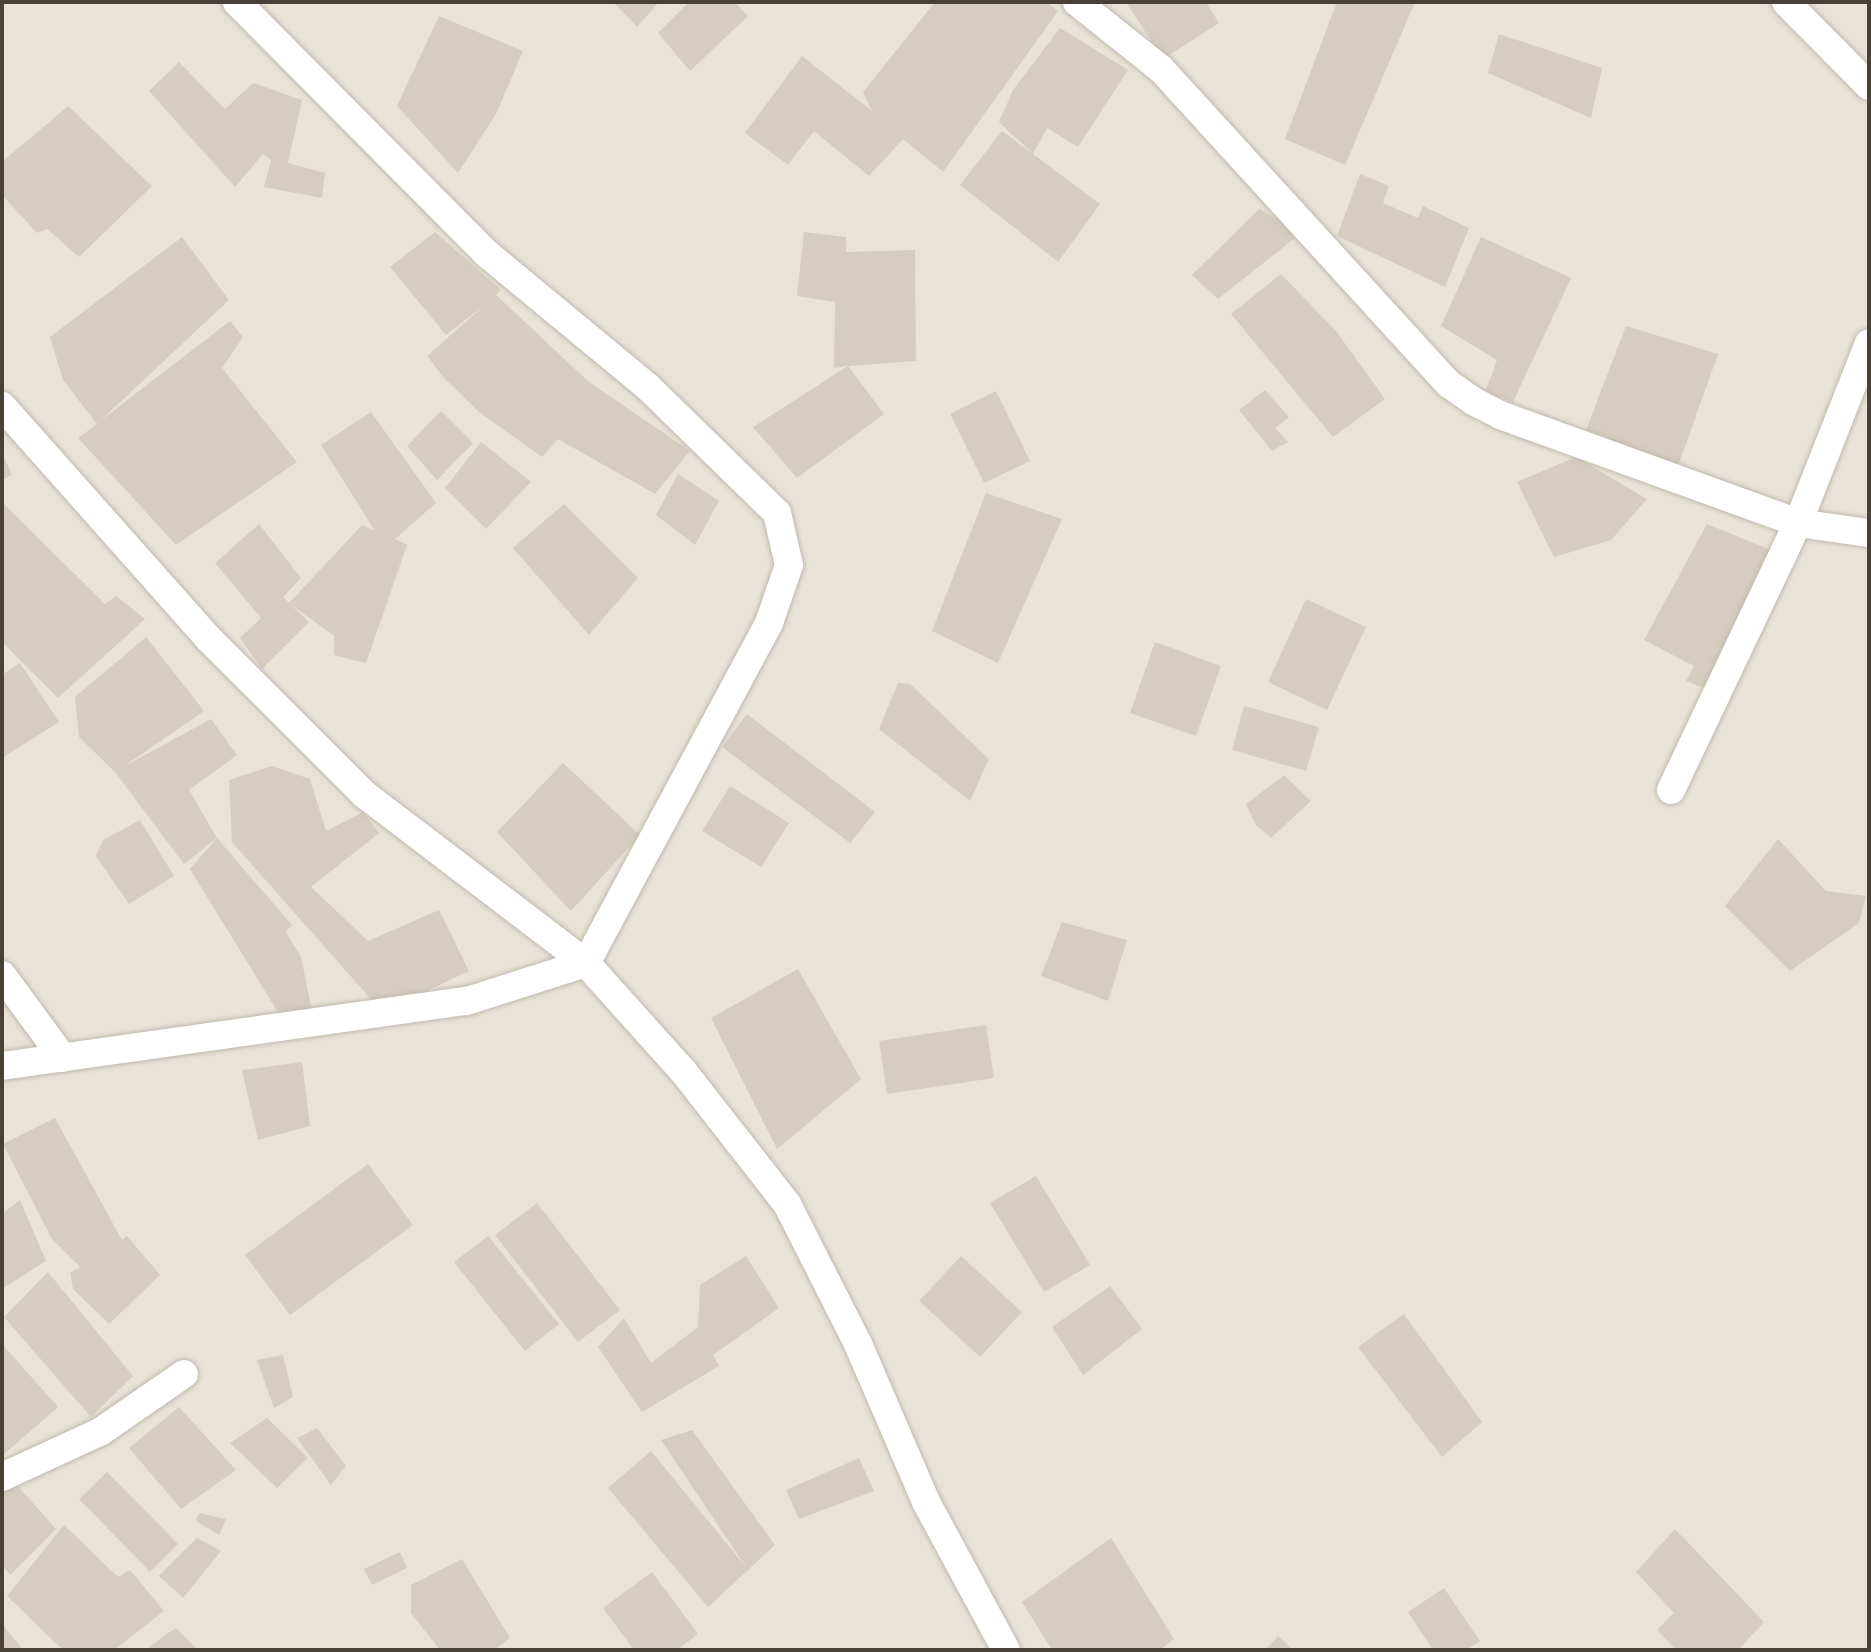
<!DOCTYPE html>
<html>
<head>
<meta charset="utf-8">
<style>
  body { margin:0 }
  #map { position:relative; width:1871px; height:1652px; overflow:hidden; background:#f4f1e9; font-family:Inter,sans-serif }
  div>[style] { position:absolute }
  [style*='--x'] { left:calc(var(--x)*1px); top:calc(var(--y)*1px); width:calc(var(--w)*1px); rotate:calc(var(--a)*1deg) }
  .residential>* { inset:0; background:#e8e3d7 }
  .building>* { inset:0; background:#d5cdbf }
  .roads { filter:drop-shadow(0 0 2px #bfb9ac) drop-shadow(0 0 2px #bfb9ac) }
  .street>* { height:28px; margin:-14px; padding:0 14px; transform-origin:14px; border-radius:14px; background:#fff }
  span { translate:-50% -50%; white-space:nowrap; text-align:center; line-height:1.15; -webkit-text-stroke:7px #fff; paint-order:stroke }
  .frame { position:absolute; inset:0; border:4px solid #474138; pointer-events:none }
</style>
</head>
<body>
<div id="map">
  <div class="residential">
    <div style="clip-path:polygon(2px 2px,1869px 2px,1869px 1650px,2px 1650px)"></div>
  </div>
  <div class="building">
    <div style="clip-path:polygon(613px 2px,659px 2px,637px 27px)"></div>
    <div style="clip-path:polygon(689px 2px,735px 2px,748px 16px,690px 71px,658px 33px)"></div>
    <div style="clip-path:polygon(935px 2px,1046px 2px,1058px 11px,943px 172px,903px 139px,869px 176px,814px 131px,788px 165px,745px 133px,802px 56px,872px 111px,863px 92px)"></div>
    <div style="clip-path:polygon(1126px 2px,1206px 2px,1219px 23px,1163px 59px)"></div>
    <div style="clip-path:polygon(1337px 2px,1415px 2px,1345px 165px,1285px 139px)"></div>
    <div style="clip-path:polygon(439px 16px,523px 51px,496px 114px,458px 173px,397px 106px)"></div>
    <div style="clip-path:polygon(1060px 28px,1128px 70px,1078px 147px,1047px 128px,1033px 154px,1100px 204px,1058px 262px,960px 185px,1002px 131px,1033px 154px,999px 122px,1013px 90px)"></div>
    <div style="clip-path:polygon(1499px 34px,1602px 68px,1591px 118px,1488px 73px)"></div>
    <div style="clip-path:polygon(179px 62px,225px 109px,253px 83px,302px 100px,288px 163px,325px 173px,322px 198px,264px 187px,271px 160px,263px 154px,235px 187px,149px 91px)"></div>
    <div style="clip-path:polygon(68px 106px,152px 186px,79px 257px,47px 229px,37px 233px,2px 195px,2px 162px)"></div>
    <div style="clip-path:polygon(1360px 174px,1389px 186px,1383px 203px,1418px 218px,1423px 206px,1469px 228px,1445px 287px,1337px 236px)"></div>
    <div style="clip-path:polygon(1259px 209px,1281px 221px,1295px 238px,1218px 299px,1192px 275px)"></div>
    <div style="clip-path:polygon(435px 232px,501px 290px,496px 295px,589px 382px,690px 451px,655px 494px,558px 439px,542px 457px,479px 412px,444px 378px,427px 356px,486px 304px,446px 335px,390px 267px)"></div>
    <div style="clip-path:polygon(804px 232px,846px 237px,846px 252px,915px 250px,916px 361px,848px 366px,884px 414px,797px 478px,753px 427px,848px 366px,834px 368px,835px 302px,797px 296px)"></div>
    <div style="clip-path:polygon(182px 237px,229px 300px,100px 421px,230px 321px,243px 337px,222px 368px,297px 462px,176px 545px,78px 438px,97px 424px,63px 380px,50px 337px)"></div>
    <div style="clip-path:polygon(1481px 237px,1571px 278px,1513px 402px,1485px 393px,1497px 360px,1441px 326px)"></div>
    <div style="clip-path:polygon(1281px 274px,1336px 331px,1385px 399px,1333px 437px,1231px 314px)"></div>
    <div style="clip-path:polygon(1626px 326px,1718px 354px,1678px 466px,1586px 430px)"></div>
    <div style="clip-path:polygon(1265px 390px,1289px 417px,1275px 428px,1288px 442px,1272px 451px,1239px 410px)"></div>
    <div style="clip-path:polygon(996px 391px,1030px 461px,984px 483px,950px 414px)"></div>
    <div style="clip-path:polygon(441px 411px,473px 443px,437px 480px,407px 446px)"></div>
    <div style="clip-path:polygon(371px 412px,436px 503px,395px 539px,407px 545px,366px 663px,334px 655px,334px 636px,289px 603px,309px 622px,262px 669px,240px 638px,261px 618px,215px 563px,259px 524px,301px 578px,283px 597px,289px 603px,362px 525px,375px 531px,321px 445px)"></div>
    <div style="clip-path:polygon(481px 442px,531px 482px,486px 529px,445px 488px)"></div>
    <div style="clip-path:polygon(2px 453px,12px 475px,2px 480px)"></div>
    <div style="clip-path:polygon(1576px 457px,1647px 499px,1611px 540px,1554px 557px,1517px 482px)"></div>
    <div style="clip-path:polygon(678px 474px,719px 501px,695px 545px,656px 515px)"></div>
    <div style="clip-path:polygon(986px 493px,1062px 519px,998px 663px,932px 631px)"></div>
    <div style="clip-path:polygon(2px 502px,105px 604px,116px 596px,145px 619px,58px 698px,2px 642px)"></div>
    <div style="clip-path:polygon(564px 504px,638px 578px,589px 635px,513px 548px)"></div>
    <div style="clip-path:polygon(1707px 524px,1773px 551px,1711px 691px,1686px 681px,1694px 666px,1644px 640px)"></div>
    <div style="clip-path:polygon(1306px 599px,1366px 627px,1327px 710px,1268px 682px)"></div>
    <div style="clip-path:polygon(146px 637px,204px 711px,123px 767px,211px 719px,237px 755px,189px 790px,217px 838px,184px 864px,115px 772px,79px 737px,75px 697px)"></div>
    <div style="clip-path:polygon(1155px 642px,1221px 666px,1196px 736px,1130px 713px)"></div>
    <div style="clip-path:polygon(20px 663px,59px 722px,2px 758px,2px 675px)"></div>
    <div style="clip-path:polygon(898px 683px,910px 684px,989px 759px,970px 801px,879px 729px)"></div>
    <div style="clip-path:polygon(1244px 706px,1319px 727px,1306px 771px,1232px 750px)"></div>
    <div style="clip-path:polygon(747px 714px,875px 812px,850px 843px,722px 747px)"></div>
    <div style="clip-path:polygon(563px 763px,640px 835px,571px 911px,497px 832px)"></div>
    <div style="clip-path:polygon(272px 766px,310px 779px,326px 831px,363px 812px,379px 833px,311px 887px,368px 941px,439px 910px,469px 971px,416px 996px,377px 1006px,232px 842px,229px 780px)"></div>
    <div style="clip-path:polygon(1284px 775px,1311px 801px,1271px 838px,1256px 825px,1246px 804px)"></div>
    <div style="clip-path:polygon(730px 786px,789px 823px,761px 867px,702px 831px)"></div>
    <div style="clip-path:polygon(140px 820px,174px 876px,129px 904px,96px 856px,103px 840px)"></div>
    <div style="clip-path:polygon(217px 838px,292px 925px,286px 932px,301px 957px,313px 1016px,282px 1019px,190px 869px)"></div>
    <div style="clip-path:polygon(1778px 839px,1826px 891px,1866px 896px,1859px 923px,1790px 971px,1725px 906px)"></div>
    <div style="clip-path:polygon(1062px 922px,1127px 940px,1108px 1001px,1041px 976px)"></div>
    <div style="clip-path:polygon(798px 969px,861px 1079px,777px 1149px,711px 1018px)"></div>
    <div style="clip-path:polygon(986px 1025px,994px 1078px,887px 1094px,879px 1041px)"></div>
    <div style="clip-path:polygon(302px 1062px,310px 1126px,258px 1140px,242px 1070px)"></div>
    <div style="clip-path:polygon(55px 1118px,122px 1240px,127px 1236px,160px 1275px,109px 1324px,73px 1289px,70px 1273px,80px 1267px,52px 1239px,3px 1144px)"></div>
    <div style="clip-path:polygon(368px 1164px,413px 1225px,290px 1315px,245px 1255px)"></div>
    <div style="clip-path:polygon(1036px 1176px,1090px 1265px,1044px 1292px,990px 1203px)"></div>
    <div style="clip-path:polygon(20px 1200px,46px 1261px,2px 1289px,2px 1214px)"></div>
    <div style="clip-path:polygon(537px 1203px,620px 1310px,578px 1342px,495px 1235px)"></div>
    <div style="clip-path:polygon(488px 1236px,559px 1324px,525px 1351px,454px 1262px)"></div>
    <div style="clip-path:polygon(746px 1256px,779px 1308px,713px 1355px,719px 1366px,642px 1412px,598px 1347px,624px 1318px,651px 1363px,698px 1327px,700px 1285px)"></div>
    <div style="clip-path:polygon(961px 1256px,1022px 1312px,980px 1357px,919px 1301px)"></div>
    <div style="clip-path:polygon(48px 1272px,133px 1376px,91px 1417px,4px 1317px)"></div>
    <div style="clip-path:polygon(1110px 1286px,1142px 1329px,1083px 1375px,1052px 1327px)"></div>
    <div style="clip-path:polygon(1404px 1314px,1482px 1422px,1442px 1457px,1358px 1347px)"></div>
    <div style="clip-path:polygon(2px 1344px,58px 1407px,2px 1456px)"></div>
    <div style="clip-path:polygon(283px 1355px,293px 1397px,274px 1408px,257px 1360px)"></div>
    <div style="clip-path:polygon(179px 1407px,236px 1470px,181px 1509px,129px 1448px)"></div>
    <div style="clip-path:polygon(267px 1418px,308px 1458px,277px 1488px,230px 1443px)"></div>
    <div style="clip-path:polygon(317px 1428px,346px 1466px,331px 1485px,297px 1438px)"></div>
    <div style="clip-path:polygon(692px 1430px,775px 1545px,708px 1607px,608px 1488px,651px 1451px,746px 1567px,661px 1440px)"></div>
    <div style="clip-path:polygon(859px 1458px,874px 1491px,799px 1519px,786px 1490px)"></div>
    <div style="clip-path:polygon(107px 1472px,178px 1544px,150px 1572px,79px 1499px)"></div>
    <div style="clip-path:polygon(15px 1483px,56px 1529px,10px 1575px,2px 1565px,2px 1492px)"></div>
    <div style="clip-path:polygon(199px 1513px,226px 1519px,219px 1535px,196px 1521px)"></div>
    <div style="clip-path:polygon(64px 1525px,118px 1577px,130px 1570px,164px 1611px,114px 1650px,63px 1650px,7px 1596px)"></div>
    <div style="clip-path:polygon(1675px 1529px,1764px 1622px,1738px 1650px,1676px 1650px,1657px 1630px,1674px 1613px,1636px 1572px)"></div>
    <div style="clip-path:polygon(197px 1538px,221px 1551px,183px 1598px,159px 1576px)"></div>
    <div style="clip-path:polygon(1111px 1538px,1174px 1639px,1160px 1650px,1052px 1650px,1022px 1602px)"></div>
    <div style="clip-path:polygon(400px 1552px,407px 1568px,372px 1585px,364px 1569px)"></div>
    <div style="clip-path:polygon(462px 1559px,510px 1638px,494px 1650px,440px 1650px,411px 1613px,411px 1585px)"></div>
    <div style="clip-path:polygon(652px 1572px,698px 1634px,677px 1650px,634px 1650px,603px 1608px)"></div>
    <div style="clip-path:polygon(1444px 1588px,1480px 1641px,1466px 1650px,1433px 1650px,1408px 1612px)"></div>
    <div style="clip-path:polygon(2px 1624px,23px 1650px,2px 1650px)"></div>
    <div style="clip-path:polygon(176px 1628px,198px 1650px,146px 1650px,165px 1635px)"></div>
    <div style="clip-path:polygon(1278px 1636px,1293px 1650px,1265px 1650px)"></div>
  </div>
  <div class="roads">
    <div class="street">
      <div style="--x:1077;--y:2;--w:107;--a:38.6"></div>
      <div style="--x:1161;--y:69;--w:427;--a:47.6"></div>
      <div style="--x:1449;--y:384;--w:29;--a:35"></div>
      <div style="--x:1473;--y:401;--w:30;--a:27"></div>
      <div style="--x:1500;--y:415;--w:317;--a:19.9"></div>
      <div style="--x:1798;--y:523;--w:72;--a:8"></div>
      <div style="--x:1786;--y:2;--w:118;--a:45.3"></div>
      <div style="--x:2;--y:406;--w:310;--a:48.4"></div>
      <div style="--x:208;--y:638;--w:221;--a:45"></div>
      <div style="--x:364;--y:794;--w:279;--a:37.3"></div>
      <div style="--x:586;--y:963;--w:145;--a:48.1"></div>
      <div style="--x:683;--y:1071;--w:169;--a:52"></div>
      <div style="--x:787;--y:1204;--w:157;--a:63.1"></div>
      <div style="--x:858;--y:1344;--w:172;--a:66.7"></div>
      <div style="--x:926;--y:1502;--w:168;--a:61.6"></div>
      <div style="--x:1671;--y:790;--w:296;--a:-64.6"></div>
      <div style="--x:1798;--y:523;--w:193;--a:-68.5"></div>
      <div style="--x:2;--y:975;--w:103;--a:53.7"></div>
      <div style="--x:2;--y:1066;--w:470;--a:-8"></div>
      <div style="--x:467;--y:1001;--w:125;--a:-17.7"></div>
      <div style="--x:586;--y:963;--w:386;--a:-61.7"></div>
      <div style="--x:769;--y:623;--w:61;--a:-71"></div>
      <div style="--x:789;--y:565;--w:53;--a:-103"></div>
      <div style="--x:777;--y:513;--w:180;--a:-135.7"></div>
      <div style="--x:648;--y:387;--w:209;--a:-140.4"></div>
      <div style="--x:487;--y:254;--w:355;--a:-134.8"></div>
      <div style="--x:2;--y:1477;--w:108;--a:-24.7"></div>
      <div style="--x:100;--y:1432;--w:102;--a:-34.6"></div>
    </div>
  </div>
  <div class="frame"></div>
</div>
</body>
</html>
